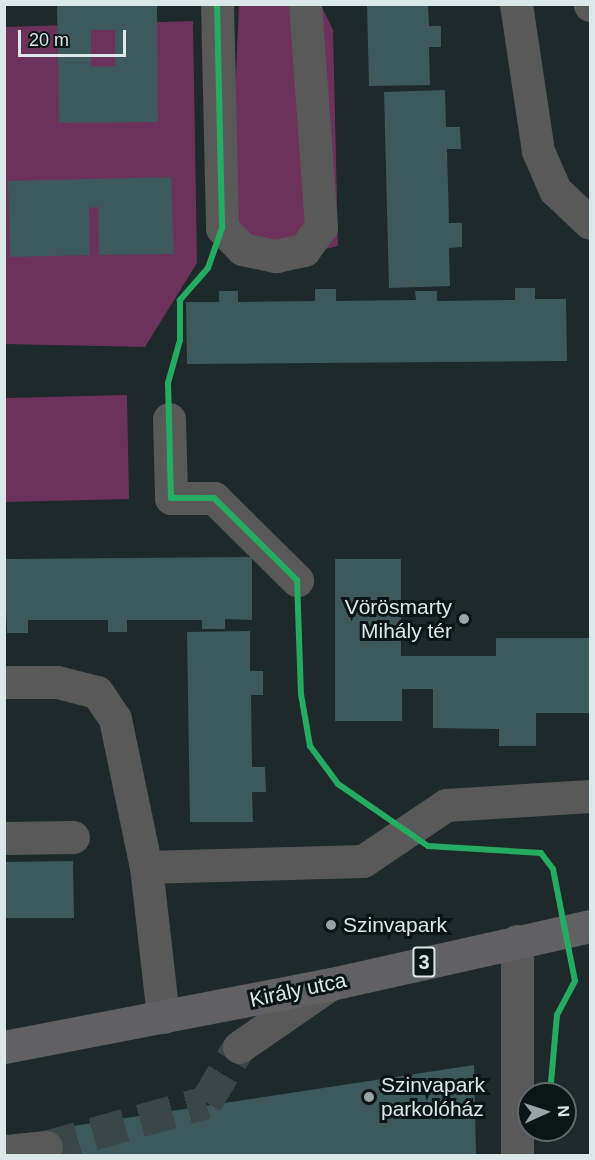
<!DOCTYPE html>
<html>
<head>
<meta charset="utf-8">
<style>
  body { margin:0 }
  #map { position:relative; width:595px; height:1160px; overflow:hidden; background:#1d292a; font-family:Helvetica,sans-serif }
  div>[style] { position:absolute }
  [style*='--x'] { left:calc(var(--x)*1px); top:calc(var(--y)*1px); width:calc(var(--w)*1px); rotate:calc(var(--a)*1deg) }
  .green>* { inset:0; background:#6c325a }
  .building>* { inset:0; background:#3d595b }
  .minor-tunnel>* { height:33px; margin-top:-16.5px; transform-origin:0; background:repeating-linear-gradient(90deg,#3a4647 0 33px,transparent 0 49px) }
  .minor>* { height:33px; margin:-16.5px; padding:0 16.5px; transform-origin:16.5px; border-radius:16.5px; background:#59595a }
  .major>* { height:33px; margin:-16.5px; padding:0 16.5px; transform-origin:16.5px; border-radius:16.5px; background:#616163 }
  .cycleway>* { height:6px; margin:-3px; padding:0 3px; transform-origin:3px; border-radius:3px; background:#26ab63 }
  .dots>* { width:16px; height:16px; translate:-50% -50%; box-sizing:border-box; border:3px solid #0b1515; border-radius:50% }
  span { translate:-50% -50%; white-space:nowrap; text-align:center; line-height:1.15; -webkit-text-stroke:6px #0b1515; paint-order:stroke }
  .shield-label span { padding:2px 4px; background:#0b1515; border:2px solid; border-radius:4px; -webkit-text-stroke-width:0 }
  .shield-label { font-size:20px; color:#dbe8e9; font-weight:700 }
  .poi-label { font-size:21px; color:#dbe8e9 }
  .right { translate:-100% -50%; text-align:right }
  .left { translate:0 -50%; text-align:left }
  .street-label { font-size:21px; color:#dbe8e9 }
  .frame { position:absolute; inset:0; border:6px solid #dbe8e9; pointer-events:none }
  .north { position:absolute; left:517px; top:1082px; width:60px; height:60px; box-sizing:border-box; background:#0b1515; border:2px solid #5e696a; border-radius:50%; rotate:87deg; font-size:16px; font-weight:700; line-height:24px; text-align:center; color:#dbe8e9 }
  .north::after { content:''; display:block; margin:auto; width:21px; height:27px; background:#98a5a6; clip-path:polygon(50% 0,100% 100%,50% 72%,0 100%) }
  .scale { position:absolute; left:18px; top:30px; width:108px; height:27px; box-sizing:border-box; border:3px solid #dbe8e9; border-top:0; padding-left:8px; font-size:18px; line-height:21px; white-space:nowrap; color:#dbe8e9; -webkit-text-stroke:4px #0b1515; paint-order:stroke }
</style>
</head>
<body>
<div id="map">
  <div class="green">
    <div style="clip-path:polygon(239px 5px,321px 5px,333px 30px,338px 246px,258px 265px,229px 236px)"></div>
    <div style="clip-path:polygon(193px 21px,197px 263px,145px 347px,5px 344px,4px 27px)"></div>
    <div style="clip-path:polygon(127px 395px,129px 499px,5px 502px,5px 398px)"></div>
  </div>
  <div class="building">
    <div style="clip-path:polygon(evenodd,57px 4px,157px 4px,158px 122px,59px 123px,57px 4px,91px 30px,115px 30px,115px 66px,91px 67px,91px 30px)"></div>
    <div style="clip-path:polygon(367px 4px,428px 4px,429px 26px,441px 26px,441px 47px,429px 47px,430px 85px,369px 86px)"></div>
    <div style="clip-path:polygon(445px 90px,446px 127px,460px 127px,461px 149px,447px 149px,449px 223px,462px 223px,462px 247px,449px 248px,450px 286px,389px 288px,384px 92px)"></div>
    <div style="clip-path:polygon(171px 177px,174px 254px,99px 255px,98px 207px,89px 208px,90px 255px,10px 257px,8px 181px)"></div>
    <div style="clip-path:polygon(515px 288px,535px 288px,535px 299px,566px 299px,567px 361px,187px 364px,186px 302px,219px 302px,219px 291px,238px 291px,238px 302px,315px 301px,315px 289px,336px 289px,336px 301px,416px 300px,415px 291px,437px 291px,437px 301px,515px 300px)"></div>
    <div style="clip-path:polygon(252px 557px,252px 620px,225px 619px,225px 629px,202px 629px,202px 620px,127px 620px,127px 632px,108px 632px,108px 620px,28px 620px,28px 633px,7px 633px,4px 559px)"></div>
    <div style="clip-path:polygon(335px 559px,401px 559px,401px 656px,496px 656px,496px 638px,590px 638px,590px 713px,536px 713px,536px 746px,499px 746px,499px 729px,433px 728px,433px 689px,402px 689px,402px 721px,335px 721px)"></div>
    <div style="clip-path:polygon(250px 631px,250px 671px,263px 671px,263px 695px,251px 695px,252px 767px,265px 767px,266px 792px,252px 792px,253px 822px,190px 822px,187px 632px)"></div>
    <div style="clip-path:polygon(73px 861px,74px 918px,4px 918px,4px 862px)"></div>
    <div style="clip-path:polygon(474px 1065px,476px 1156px,58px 1156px,53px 1129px)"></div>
  </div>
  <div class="minor-tunnel">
    <div style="--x:46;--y:1147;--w:166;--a:-15.7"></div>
    <div style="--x:206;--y:1102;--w:64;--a:-59"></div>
  </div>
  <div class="minor">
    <div style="--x:217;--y:4;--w:224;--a:88.7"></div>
    <div style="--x:222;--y:228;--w:29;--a:46"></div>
    <div style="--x:242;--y:249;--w:35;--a:12"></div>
    <div style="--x:276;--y:256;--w:29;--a:-12"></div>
    <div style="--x:304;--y:250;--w:29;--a:-54"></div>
    <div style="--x:321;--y:227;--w:224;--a:-94.1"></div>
    <div style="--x:516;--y:4;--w:149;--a:81.5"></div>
    <div style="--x:538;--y:151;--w:43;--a:66.4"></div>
    <div style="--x:555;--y:190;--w:48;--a:43.3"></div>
    <div style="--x:590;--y:4;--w:1;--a:90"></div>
    <div style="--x:169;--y:419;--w:79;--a:88.5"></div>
    <div style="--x:171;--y:498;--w:43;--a:0"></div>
    <div style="--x:214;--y:498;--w:117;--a:44.7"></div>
    <div style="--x:4;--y:682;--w:53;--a:0"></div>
    <div style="--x:57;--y:682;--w:41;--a:14"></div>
    <div style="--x:97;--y:692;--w:32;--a:56"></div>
    <div style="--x:115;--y:719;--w:151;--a:78.2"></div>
    <div style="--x:146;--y:867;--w:151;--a:83.5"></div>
    <div style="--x:4;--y:838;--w:69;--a:-0.8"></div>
    <div style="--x:146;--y:867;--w:217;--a:-1.6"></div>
    <div style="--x:363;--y:861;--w:100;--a:-34"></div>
    <div style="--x:446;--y:805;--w:144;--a:-3.6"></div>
    <div style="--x:517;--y:941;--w:215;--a:90"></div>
    <div style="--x:239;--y:1047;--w:109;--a:-34.6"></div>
    <div style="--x:7;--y:1151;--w:39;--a:-6"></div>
  </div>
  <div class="major">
    <div style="--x:4;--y:1047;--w:333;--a:-10.9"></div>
    <div style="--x:331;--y:984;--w:265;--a:-12.6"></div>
  </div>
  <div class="cycleway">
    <div style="--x:217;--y:4;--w:224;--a:88.7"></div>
    <div style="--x:222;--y:228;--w:42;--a:109.3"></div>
    <div style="--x:208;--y:268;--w:43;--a:131.2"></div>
    <div style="--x:180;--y:300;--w:40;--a:90"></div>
    <div style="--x:180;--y:340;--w:45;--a:105.6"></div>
    <div style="--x:168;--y:383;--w:115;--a:88.5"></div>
    <div style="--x:171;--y:498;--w:43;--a:0"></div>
    <div style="--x:214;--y:498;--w:117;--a:44.7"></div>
    <div style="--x:297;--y:580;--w:114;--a:88"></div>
    <div style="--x:301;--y:694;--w:53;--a:80.2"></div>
    <div style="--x:310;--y:746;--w:47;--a:53.6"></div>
    <div style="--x:338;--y:784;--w:109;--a:34.6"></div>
    <div style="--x:428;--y:846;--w:113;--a:3.5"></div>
    <div style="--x:541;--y:853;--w:20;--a:53"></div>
    <div style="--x:553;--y:869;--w:114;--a:78.9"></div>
    <div style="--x:575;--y:981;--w:38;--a:118"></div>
    <div style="--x:557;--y:1015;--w:79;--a:95.1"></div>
  </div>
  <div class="dots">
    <div style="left:464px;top:619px;background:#98a5a6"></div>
    <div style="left:331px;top:925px;background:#98a5a6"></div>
    <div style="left:369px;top:1097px;background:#98a5a6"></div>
  </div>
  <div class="shield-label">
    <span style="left:424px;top:962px">3</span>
  </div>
  <div class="poi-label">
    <span class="right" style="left:452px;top:619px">Vörösmarty<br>Mihály tér</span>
    <span class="left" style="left:343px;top:925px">Szinvapark</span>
    <span class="left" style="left:381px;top:1097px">Szinvapark<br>parkolóház</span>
  </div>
  <div class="street-label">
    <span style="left:298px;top:990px;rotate:-12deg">Király utca</span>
  </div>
  <div class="frame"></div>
  <div class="north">N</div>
  <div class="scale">20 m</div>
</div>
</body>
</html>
